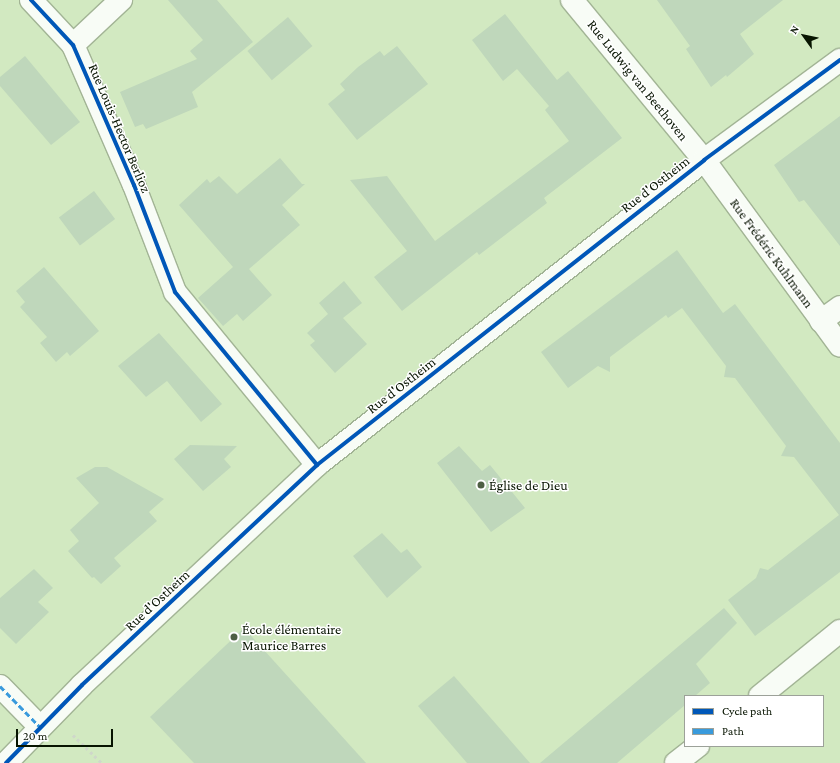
<!DOCTYPE html>
<html>
<head>
<meta charset="utf-8">
<style>
  body { margin:0 }
  #map { position:relative; width:840px; height:763px; overflow:hidden; background:#d2e9c1; font-family:"Crimson Pro",serif }
  div>[style] { position:absolute }
  .building>* { inset:0; background:#bfd7bb; transform-origin:0 0 }
  .path>* { height:2.5px; margin-top:-1.25px; transform-origin:0; background:repeating-linear-gradient(90deg,#cfd7ca 0 3px,transparent 0 6px) }
  .roads { filter:drop-shadow(1px 0 #a2b495) drop-shadow(-1px 0 #a2b495) drop-shadow(0 1px #a2b495) drop-shadow(0 -1px #a2b495) }
  .minor>* { height:22px; margin:-11px; padding:0 11px; transform-origin:11px; border-radius:11px; background:#f8fcf6 }
  .quiet>* { height:3px; margin-top:-1.5px; transform-origin:0; background:repeating-linear-gradient(90deg,#399adc 0 6px,transparent 0 9px) }
  .cycleway>* { height:4px; margin:-2px; padding:0 2px; transform-origin:2px; border-radius:2px; background:#0057b8 }
  .dots>* { width:11px; height:11px; translate:-50% -50%; box-sizing:border-box; border:2px solid #fff; border-radius:50% }
  span { translate:-50% -50%; white-space:nowrap; text-align:center; line-height:1.15; -webkit-text-stroke:3px #fff; paint-order:stroke }
  .street-label { font-size:14px; color:#071400 }
  .poi-label { font-size:14px; color:#071400 }
  .left { translate:0 -50%; text-align:left }
  .legend { position:absolute; left:684px; top:695px; width:140px; height:52px; box-sizing:border-box; background:#fff; border:1px solid #9ca199; margin:0; padding:5px 7px; list-style:none; font-size:12px; color:#071400 }
  .legend li { display:flex; align-items:center; gap:8px; height:20px }
  .legend b { width:20px; border:1px solid #9ca199 }
  .north { position:absolute; left:784px; top:16px; width:40px; height:40px; -webkit-text-stroke:3px #fff; paint-order:stroke; rotate:303deg; font-size:11px; font-weight:700; line-height:16px; text-align:center; color:#071400 }
  .north::after { content:''; display:block; margin:auto; width:14px; height:18px; background:#071400; clip-path:polygon(50% 0,100% 100%,50% 72%,0 100%) }
  .scale { position:absolute; left:16px; top:729px; width:97px; height:18px; box-sizing:border-box; border:2px solid #071400; border-top:0; padding-left:5px; font-size:12px; line-height:14px; white-space:nowrap; color:#071400; -webkit-text-stroke:3px #fff; paint-order:stroke }
</style>
</head>
<body>
<div id="map">
  <div class="building">
    <i style="clip-path:polygon(168px 0,217px 0,253px 42px,192px 92px,198px 107px,146px 129px,143px 124px,135px 127px,120px 92px,197px 59px,190px 51px,203px 40px)"></i>
    <i style="clip-path:polygon(657px 0,783px 0,740px 34px,754px 54px,727px 77px,726px 75px,711px 87px,686px 49px,690px 46px)"></i>
    <i style="clip-path:polygon(505px 14px,557px 80px,568px 71px,622px 138px,544px 198px,547px 203px,479px 255px,477px 252px,402px 311px,374px 277px,407px 251px,350px 180px,387px 176px,435px 241px,569px 141px,545px 110px,549px 106px,517px 69px,503px 81px,472px 40px)"></i>
    <i style="left:288px;top:17px;width:38px;height:53px;rotate:50deg"></i>
    <i style="clip-path:polygon(397px 46px,428px 84px,357px 140px,328px 104px,345px 90px,340px 84px,358px 67px,380px 51px,384px 56px)"></i>
    <i style="clip-path:polygon(25px 56px,80px 122px,51px 145px,0 86px,0 77px)"></i>
    <i style="clip-path:polygon(840px 116px,840px 246px,804px 200px,799px 202px,774px 165px)"></i>
    <i style="clip-path:polygon(280px 158px,302px 184px,305px 184px,282px 205px,300px 225px,249px 269px,272px 295px,243px 321px,237px 314px,223px 326px,198px 298px,233px 267px,179px 205px,207px 179px,210px 183px,219px 176px,237px 194px)"></i>
    <i style="left:94px;top:191px;width:35px;height:44px;rotate:53deg"></i>
    <i style="clip-path:polygon(677px 250px,723px 313px,735px 304px,840px 443px,840px 572px,755px 636px,728px 600px,756px 578px,760px 568px,768px 570px,839px 515px,794px 457px,781px 456px,786px 446px,735px 378px,724px 377px,726px 366px,682px 308px,668px 318px,666px 315px,610px 357px,610px 372px,598px 366px,568px 388px,541px 352px)"></i>
    <i style="clip-path:polygon(44px 267px,99px 331px,70px 356px,67px 352px,56px 362px,40px 343px,47px 337px,20px 307px,25px 302px,16px 291px)"></i>
    <i style="clip-path:polygon(344px 281px,362px 303px,343px 318px,367px 344px,335px 373px,310px 345px,315px 341px,307px 333px,328px 314px,319px 303px)"></i>
    <i style="clip-path:polygon(159px 333px,222px 404px,201px 422px,167px 381px,146px 397px,118px 366px)"></i>
    <i style="clip-path:polygon(190px 445px,237px 446px,224px 459px,231px 467px,203px 491px,174px 459px)"></i>
    <i style="clip-path:polygon(459px 446px,482px 471px,490px 465px,525px 508px,491px 532px,437px 463px)"></i>
    <i style="clip-path:polygon(95px 467px,107px 467px,164px 499px,149px 512px,157px 521px,114px 558px,121px 566px,101px 584px,94px 577px,92px 578px,68px 551px,79px 541px,70px 530px,99px 503px,76px 478px)"></i>
    <i style="clip-path:polygon(382px 533px,401px 553px,407px 549px,422px 567px,387px 598px,353px 556px)"></i>
    <i style="clip-path:polygon(34px 569px,53px 588px,38px 602px,49px 612px,16px 644px,0 628px,0 598px)"></i>
    <i style="clip-path:polygon(724px 608px,737px 623px,696px 664px,710px 683px,695px 696px,685px 696px,685px 705px,617px 763px,540px 763px)"></i>
    <i style="clip-path:polygon(244px 628px,366px 763px,194px 763px,150px 717px)"></i>
    <i style="clip-path:polygon(454px 676px,530px 763px,467px 763px,418px 706px)"></i>
  </div>
  <div class="path">
    <i style="left:73px;top:735px;width:40px;rotate:44deg"></i>
  </div>
  <div class="roads">
    <div class="minor">
      <i style="left:31px;top:0;width:62px;rotate:47deg"></i>
      <i style="left:73px;top:45px;width:153px;rotate:66.5deg"></i>
      <i style="left:134px;top:185px;width:115px;rotate:69deg"></i>
      <i style="left:175px;top:292px;width:224px;rotate:50.6deg"></i>
      <i style="left:572px;top:0;width:207px;rotate:50.5deg"></i>
      <i style="left:704px;top:160px;width:230px;rotate:53.8deg"></i>
      <i style="left:73px;top:45px;width:66px;rotate:-43.2deg"></i>
      <i style="left:821px;top:321px;width:24px;rotate:-36deg"></i>
      <i style="left:0;top:686px;width:57px;rotate:45.7deg"></i>
      <i style="left:760px;top:696px;width:103px;rotate:-39.1deg"></i>
      <i style="left:6px;top:763px;width:109px;rotate:-45.7deg"></i>
      <i style="left:82px;top:685px;width:322px;rotate:-43.1deg"></i>
      <i style="left:317px;top:465px;width:493px;rotate:-38.2deg"></i>
      <i style="left:704px;top:160px;width:169px;rotate:-36.3deg"></i>
      <i style="left:676px;top:763px;width:28px;rotate:-38deg"></i>
    </div>
  </div>
  <div class="quiet">
    <i style="left:0;top:686px;width:57px;rotate:45.7deg"></i>
  </div>
  <div class="cycleway">
    <i style="left:31px;top:0;width:62px;rotate:47deg"></i>
    <i style="left:73px;top:45px;width:153px;rotate:66.5deg"></i>
    <i style="left:134px;top:185px;width:115px;rotate:69deg"></i>
    <i style="left:175px;top:292px;width:224px;rotate:50.6deg"></i>
    <i style="left:6px;top:763px;width:109px;rotate:-45.7deg"></i>
    <i style="left:82px;top:685px;width:322px;rotate:-43.1deg"></i>
    <i style="left:317px;top:465px;width:493px;rotate:-38.2deg"></i>
    <i style="left:704px;top:160px;width:169px;rotate:-36.3deg"></i>
  </div>
  <div class="dots">
    <i style="left:481px;top:485px;background:#4e5f44"></i>
    <i style="left:234px;top:637px;background:#4e5f44"></i>
  </div>
  <div class="street-label">
    <span style="left:638px;top:80px;rotate:51deg">Rue Ludwig van Beethoven</span>
    <span style="left:120px;top:128px;rotate:67deg">Rue Louis-Hector Berlioz</span>
    <span style="left:655px;top:184px;rotate:-38deg">Rue d'Ostheim</span>
    <span style="left:772px;top:253px;rotate:54deg">Rue Frédéric Kuhlmann</span>
    <span style="left:401px;top:385px;rotate:-38deg">Rue d'Ostheim</span>
    <span style="left:157px;top:600px;rotate:-43deg">Rue d'Ostheim</span>
  </div>
  <div class="poi-label">
    <span class="left" style="left:489px;top:485px">Église de Dieu</span>
    <span class="left" style="left:242px;top:637px">École élémentaire<br>Maurice Barres</span>
  </div>
  <ul class="legend">
  <li><b style="height:5px;background:#0057b8"></b>Cycle path</li>
  <li><b style="height:5px;background:#399adc"></b>Path</li>
  </ul>
  <div class="north">N</div>
  <div class="scale">20 m</div>
</div>
</body>
</html>
